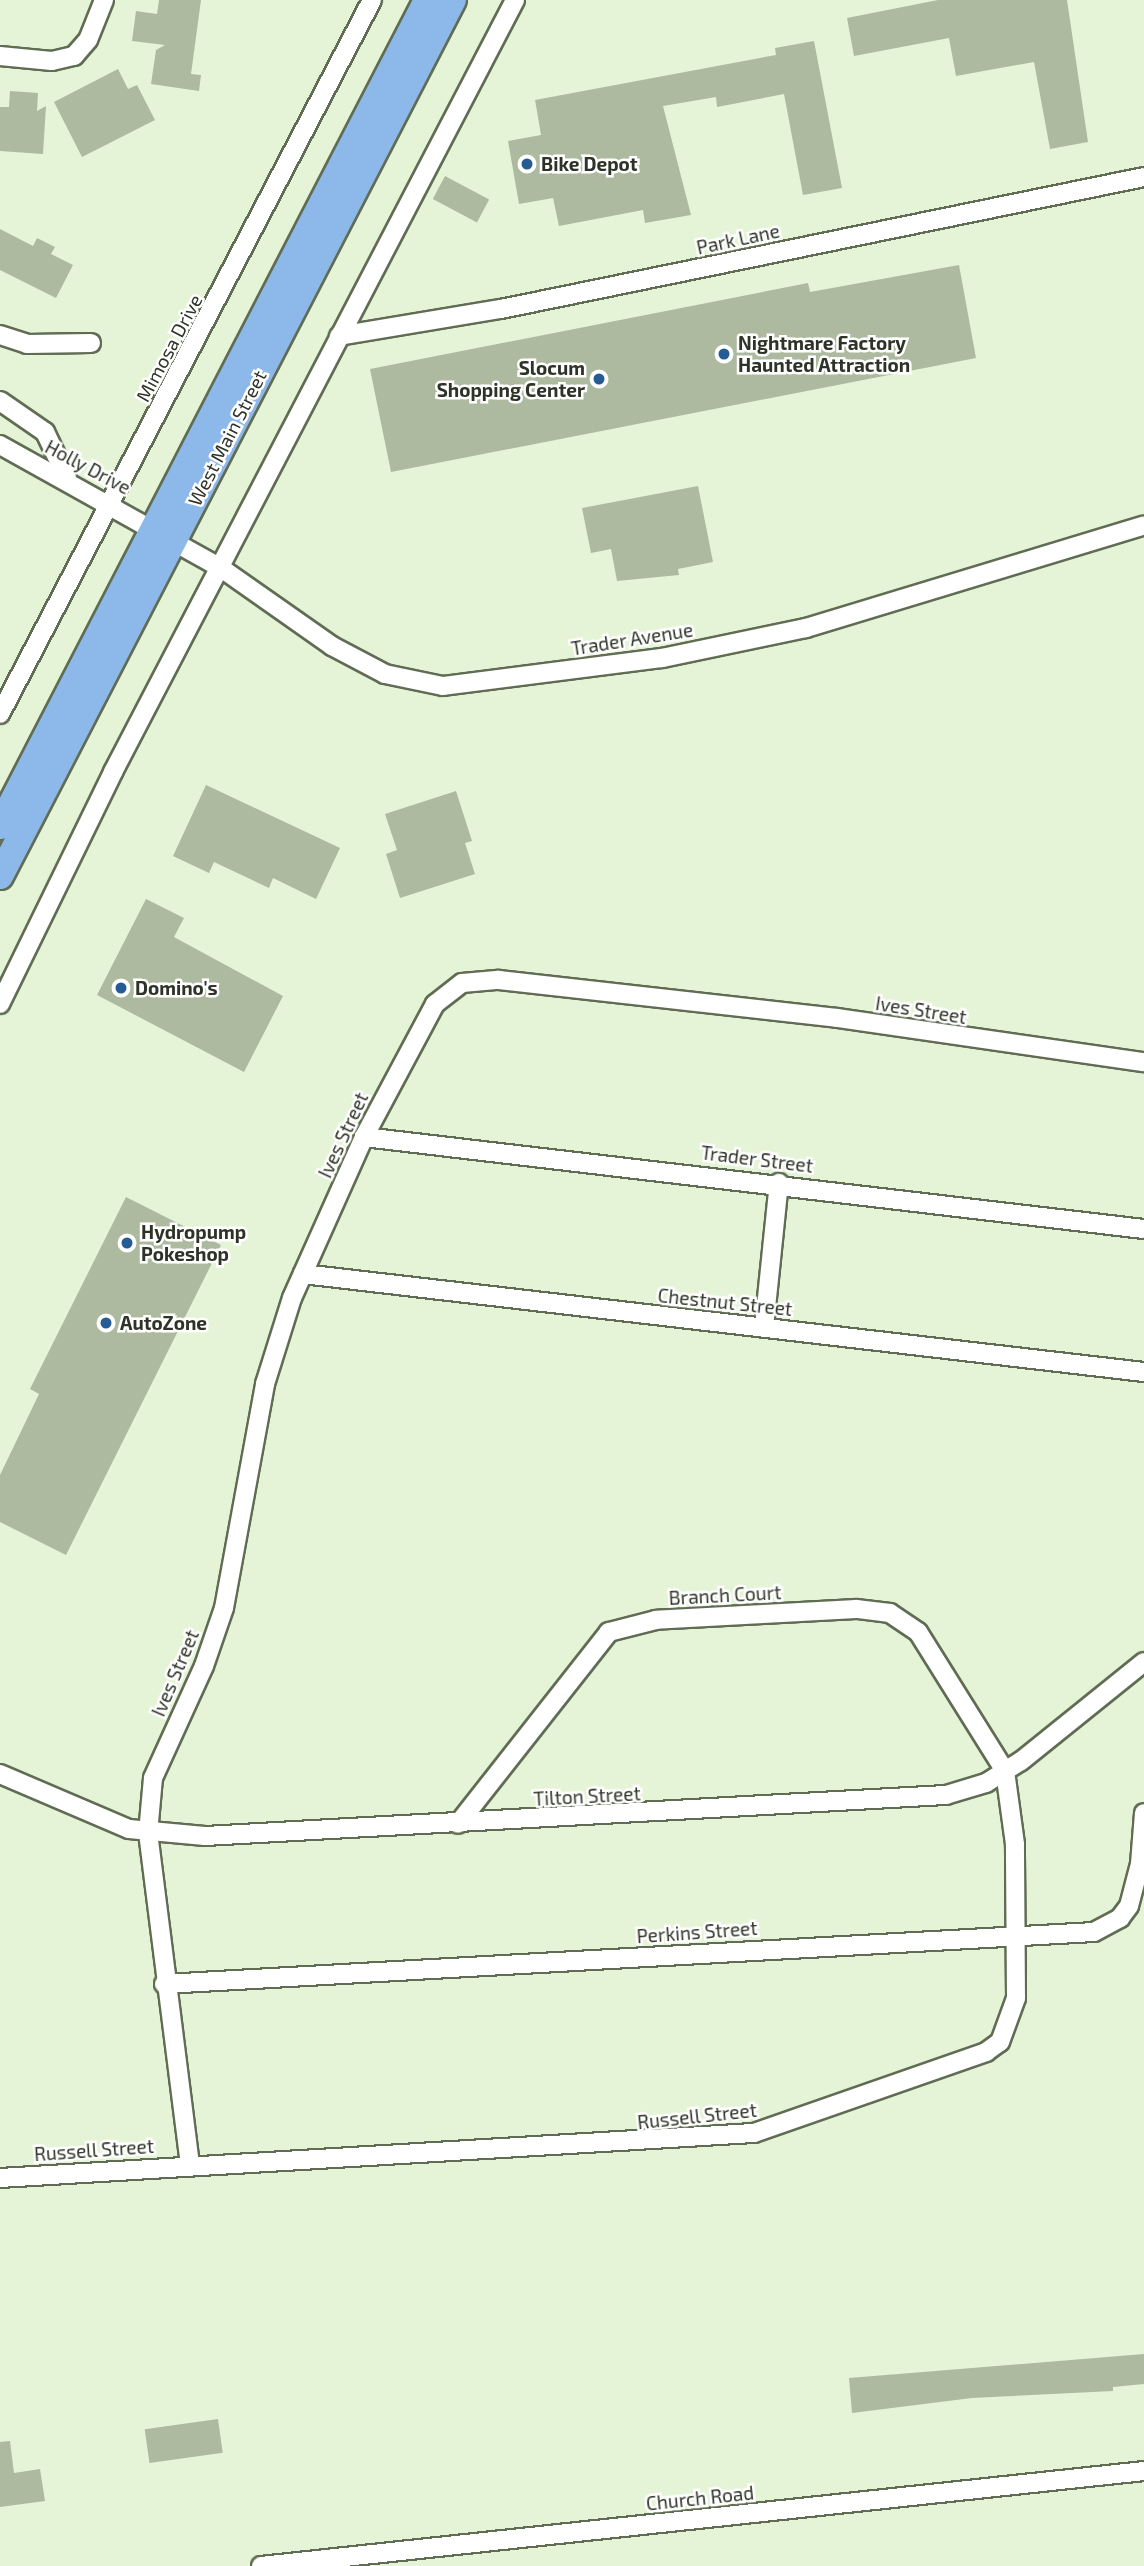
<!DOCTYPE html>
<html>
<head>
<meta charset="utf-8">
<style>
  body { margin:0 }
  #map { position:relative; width:1144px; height:2566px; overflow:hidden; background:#e5f3d7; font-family:"Exo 2",sans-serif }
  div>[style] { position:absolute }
  .building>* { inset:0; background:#adbaa0; transform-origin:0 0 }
  .roads { filter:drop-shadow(2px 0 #606c53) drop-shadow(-2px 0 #606c53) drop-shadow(0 2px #606c53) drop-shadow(0 -2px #606c53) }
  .minor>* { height:18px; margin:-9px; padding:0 9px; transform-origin:9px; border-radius:9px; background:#fff }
  .primary>* { height:26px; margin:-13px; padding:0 13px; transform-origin:13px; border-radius:13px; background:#8cb9e9 }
  .dots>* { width:19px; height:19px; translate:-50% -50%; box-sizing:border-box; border:4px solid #fff; border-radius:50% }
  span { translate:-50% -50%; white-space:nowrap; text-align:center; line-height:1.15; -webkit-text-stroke:5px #fff; paint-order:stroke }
  .poi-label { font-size:19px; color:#2e3328; font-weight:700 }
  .left { translate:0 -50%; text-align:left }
  .right { translate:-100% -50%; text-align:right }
  .street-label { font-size:19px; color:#2e3328 }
</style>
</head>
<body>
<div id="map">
  <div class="building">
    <i style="clip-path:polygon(159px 0,201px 0,191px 74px,201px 75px,199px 91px,151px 84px,156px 50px,165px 45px,132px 41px,136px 11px,157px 14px)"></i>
    <i style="clip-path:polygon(938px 0,1067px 0,1088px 142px,1050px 149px,1034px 62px,956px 76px,949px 38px,854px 56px,847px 18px)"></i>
    <i style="clip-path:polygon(814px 41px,842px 188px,803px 195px,784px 94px,717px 107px,716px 97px,663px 106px,691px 215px,645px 223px,643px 210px,559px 226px,553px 198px,519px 204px,508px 141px,541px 135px,535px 100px,776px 55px,775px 48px)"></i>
    <i style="clip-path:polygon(118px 69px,128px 89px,137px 85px,155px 120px,82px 157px,54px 102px)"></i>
    <i style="clip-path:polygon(10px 91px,38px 93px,37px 111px,46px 106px,43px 154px,0 151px,0 107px,9px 107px)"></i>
    <i style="left:445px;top:176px;width:50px;height:26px;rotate:28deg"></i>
    <i style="clip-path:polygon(0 229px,33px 246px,37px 238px,55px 247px,51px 254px,73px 265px,56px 298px,0 270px)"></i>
    <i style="clip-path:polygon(959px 265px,976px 358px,391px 472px,370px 369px,808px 283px,810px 292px)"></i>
    <i style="clip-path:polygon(698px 486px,713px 562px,678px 569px,679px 575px,617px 581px,611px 549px,591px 553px,582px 508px)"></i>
    <i style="clip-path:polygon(206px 785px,340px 848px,316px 899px,273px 878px,269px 888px,214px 862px,209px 873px,173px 856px)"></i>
    <i style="clip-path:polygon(456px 791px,472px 841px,465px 843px,475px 874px,400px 898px,386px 854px,397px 850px,385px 814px)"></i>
    <i style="clip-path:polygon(146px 899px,184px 918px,174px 937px,283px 996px,244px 1072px,97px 995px)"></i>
    <i style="clip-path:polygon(126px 1197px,221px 1245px,66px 1555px,0 1522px,0 1475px,39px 1394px,30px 1389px)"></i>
    <i style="clip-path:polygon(1144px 2354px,1144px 2384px,1113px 2387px,1113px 2391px,972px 2398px,852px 2413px,849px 2378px)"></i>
    <i style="left:218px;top:2419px;width:34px;height:74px;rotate:82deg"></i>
    <i style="clip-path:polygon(10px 2441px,14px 2473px,40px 2469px,45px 2501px,0 2507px,0 2442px)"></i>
  </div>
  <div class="roads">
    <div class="minor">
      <i style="left:0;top:56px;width:52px;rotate:5.5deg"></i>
      <i style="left:52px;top:61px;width:23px;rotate:-13deg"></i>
      <i style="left:74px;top:56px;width:21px;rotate:-49deg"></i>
      <i style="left:88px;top:40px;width:43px;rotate:-68.2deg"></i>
      <i style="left:0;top:335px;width:28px;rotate:18deg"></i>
      <i style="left:27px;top:344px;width:64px;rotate:-0.9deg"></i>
      <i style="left:339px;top:336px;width:164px;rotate:-9.5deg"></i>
      <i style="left:501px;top:309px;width:656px;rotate:-11.6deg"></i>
      <i style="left:0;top:401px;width:55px;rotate:34.6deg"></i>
      <i style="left:45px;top:432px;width:51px;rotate:64.4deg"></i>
      <i style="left:0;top:445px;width:253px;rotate:29.1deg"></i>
      <i style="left:221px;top:568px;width:136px;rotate:35.1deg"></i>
      <i style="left:332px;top:646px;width:60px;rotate:27.8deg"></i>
      <i style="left:385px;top:674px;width:59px;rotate:11.7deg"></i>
      <i style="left:443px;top:686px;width:221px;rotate:-7.3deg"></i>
      <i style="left:662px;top:658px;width:147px;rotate:-11.8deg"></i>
      <i style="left:806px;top:628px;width:353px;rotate:-16.9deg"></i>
      <i style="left:0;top:714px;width:805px;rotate:-62.48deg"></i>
      <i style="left:0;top:1004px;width:258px;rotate:-64deg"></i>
      <i style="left:113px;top:772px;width:870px;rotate:-62.49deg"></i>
      <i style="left:364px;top:1137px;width:785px;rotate:6.73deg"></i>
      <i style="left:303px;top:1274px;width:847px;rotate:6.65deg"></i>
      <i style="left:764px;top:1327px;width:145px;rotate:-84.1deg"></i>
      <i style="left:0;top:1774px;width:140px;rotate:23.1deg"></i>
      <i style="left:129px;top:1829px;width:76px;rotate:5.3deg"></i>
      <i style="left:205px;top:1836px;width:742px;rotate:-3.17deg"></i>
      <i style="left:946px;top:1795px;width:42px;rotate:-16.7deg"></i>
      <i style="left:986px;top:1783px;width:41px;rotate:-32.2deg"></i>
      <i style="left:1021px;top:1761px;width:158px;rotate:-38.8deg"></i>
      <i style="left:164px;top:1984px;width:931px;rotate:-3.2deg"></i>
      <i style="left:1094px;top:1932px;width:30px;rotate:-28deg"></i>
      <i style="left:1120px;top:1918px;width:15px;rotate:-53deg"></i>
      <i style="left:1129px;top:1906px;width:43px;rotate:-75.3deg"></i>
      <i style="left:1140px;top:1864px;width:51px;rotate:-85.5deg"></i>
      <i style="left:190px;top:2165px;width:335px;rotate:-97.2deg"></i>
      <i style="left:148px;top:1833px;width:55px;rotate:-84.8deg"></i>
      <i style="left:153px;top:1778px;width:123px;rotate:-65.5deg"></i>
      <i style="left:204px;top:1666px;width:61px;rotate:-71deg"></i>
      <i style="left:224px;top:1608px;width:228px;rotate:-79.6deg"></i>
      <i style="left:265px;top:1384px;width:90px;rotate:-72.6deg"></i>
      <i style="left:292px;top:1298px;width:176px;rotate:-65.9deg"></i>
      <i style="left:364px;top:1137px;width:151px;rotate:-61.9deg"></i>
      <i style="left:435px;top:1004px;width:34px;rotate:-38deg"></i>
      <i style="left:462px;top:983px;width:37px;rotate:-5deg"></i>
      <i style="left:499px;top:980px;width:340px;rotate:6.4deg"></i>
      <i style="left:837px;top:1018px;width:310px;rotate:8.2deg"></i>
      <i style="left:0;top:2178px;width:755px;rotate:-3.42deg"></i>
      <i style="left:754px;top:2133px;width:246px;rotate:-19.2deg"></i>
      <i style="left:986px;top:2052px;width:17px;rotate:-36deg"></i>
      <i style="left:1000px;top:2042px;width:47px;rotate:-70deg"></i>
      <i style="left:1016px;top:1998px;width:154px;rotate:-90.4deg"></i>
      <i style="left:1015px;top:1844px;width:74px;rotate:-97.8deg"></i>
      <i style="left:1005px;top:1771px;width:164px;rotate:-122deg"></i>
      <i style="left:918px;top:1632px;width:34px;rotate:-146deg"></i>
      <i style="left:890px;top:1613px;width:34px;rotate:-173deg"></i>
      <i style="left:856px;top:1609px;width:200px;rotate:176.9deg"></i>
      <i style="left:656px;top:1620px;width:49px;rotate:165.7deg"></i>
      <i style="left:609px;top:1632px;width:244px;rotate:128.2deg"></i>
      <i style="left:261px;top:2566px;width:888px;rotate:-6.14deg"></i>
    </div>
    <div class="primary">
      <i style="left:0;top:826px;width:930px;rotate:-62.66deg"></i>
      <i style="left:0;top:876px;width:986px;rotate:-62.66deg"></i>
    </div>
  </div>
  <div class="dots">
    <i style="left:527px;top:164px;background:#255c94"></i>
    <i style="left:724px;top:354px;background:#255c94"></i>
    <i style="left:599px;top:379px;background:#255c94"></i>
    <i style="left:121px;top:988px;background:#255c94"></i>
    <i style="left:127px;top:1243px;background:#255c94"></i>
    <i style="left:106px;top:1323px;background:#255c94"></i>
  </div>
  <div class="poi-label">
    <span class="left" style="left:541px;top:164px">Bike Depot</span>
    <span class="left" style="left:738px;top:354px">Nightmare Factory<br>Haunted Attraction</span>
    <span class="right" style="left:585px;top:379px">Slocum<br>Shopping Center</span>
    <span class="left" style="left:135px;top:988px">Domino's</span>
    <span class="left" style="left:141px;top:1243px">Hydropump<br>Pokeshop</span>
    <span class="left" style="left:120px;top:1323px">AutoZone</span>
  </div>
  <div class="street-label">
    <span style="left:738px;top:239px;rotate:-12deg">Park Lane</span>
    <span style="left:169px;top:348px;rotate:-62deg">Mimosa Drive</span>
    <span style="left:227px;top:438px;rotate:-63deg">West Main Street</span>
    <span style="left:88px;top:467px;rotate:28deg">Holly Drive</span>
    <span style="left:632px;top:639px;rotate:-9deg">Trader Avenue</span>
    <span style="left:921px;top:1010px;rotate:9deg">Ives Street</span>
    <span style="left:343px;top:1135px;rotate:-65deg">Ives Street</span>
    <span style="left:757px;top:1159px;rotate:7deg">Trader Street</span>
    <span style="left:725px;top:1302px;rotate:6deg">Chestnut Street</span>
    <span style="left:725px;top:1595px;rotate:-3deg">Branch Court</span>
    <span style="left:175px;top:1673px;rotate:-67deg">Ives Street</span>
    <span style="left:587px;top:1796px;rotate:-3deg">Tilton Street</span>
    <span style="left:697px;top:1932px;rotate:-4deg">Perkins Street</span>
    <span style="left:697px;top:2116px;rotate:-6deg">Russell Street</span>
    <span style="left:94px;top:2150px;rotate:-4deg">Russell Street</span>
    <span style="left:700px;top:2498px;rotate:-6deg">Church Road</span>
  </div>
</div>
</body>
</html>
